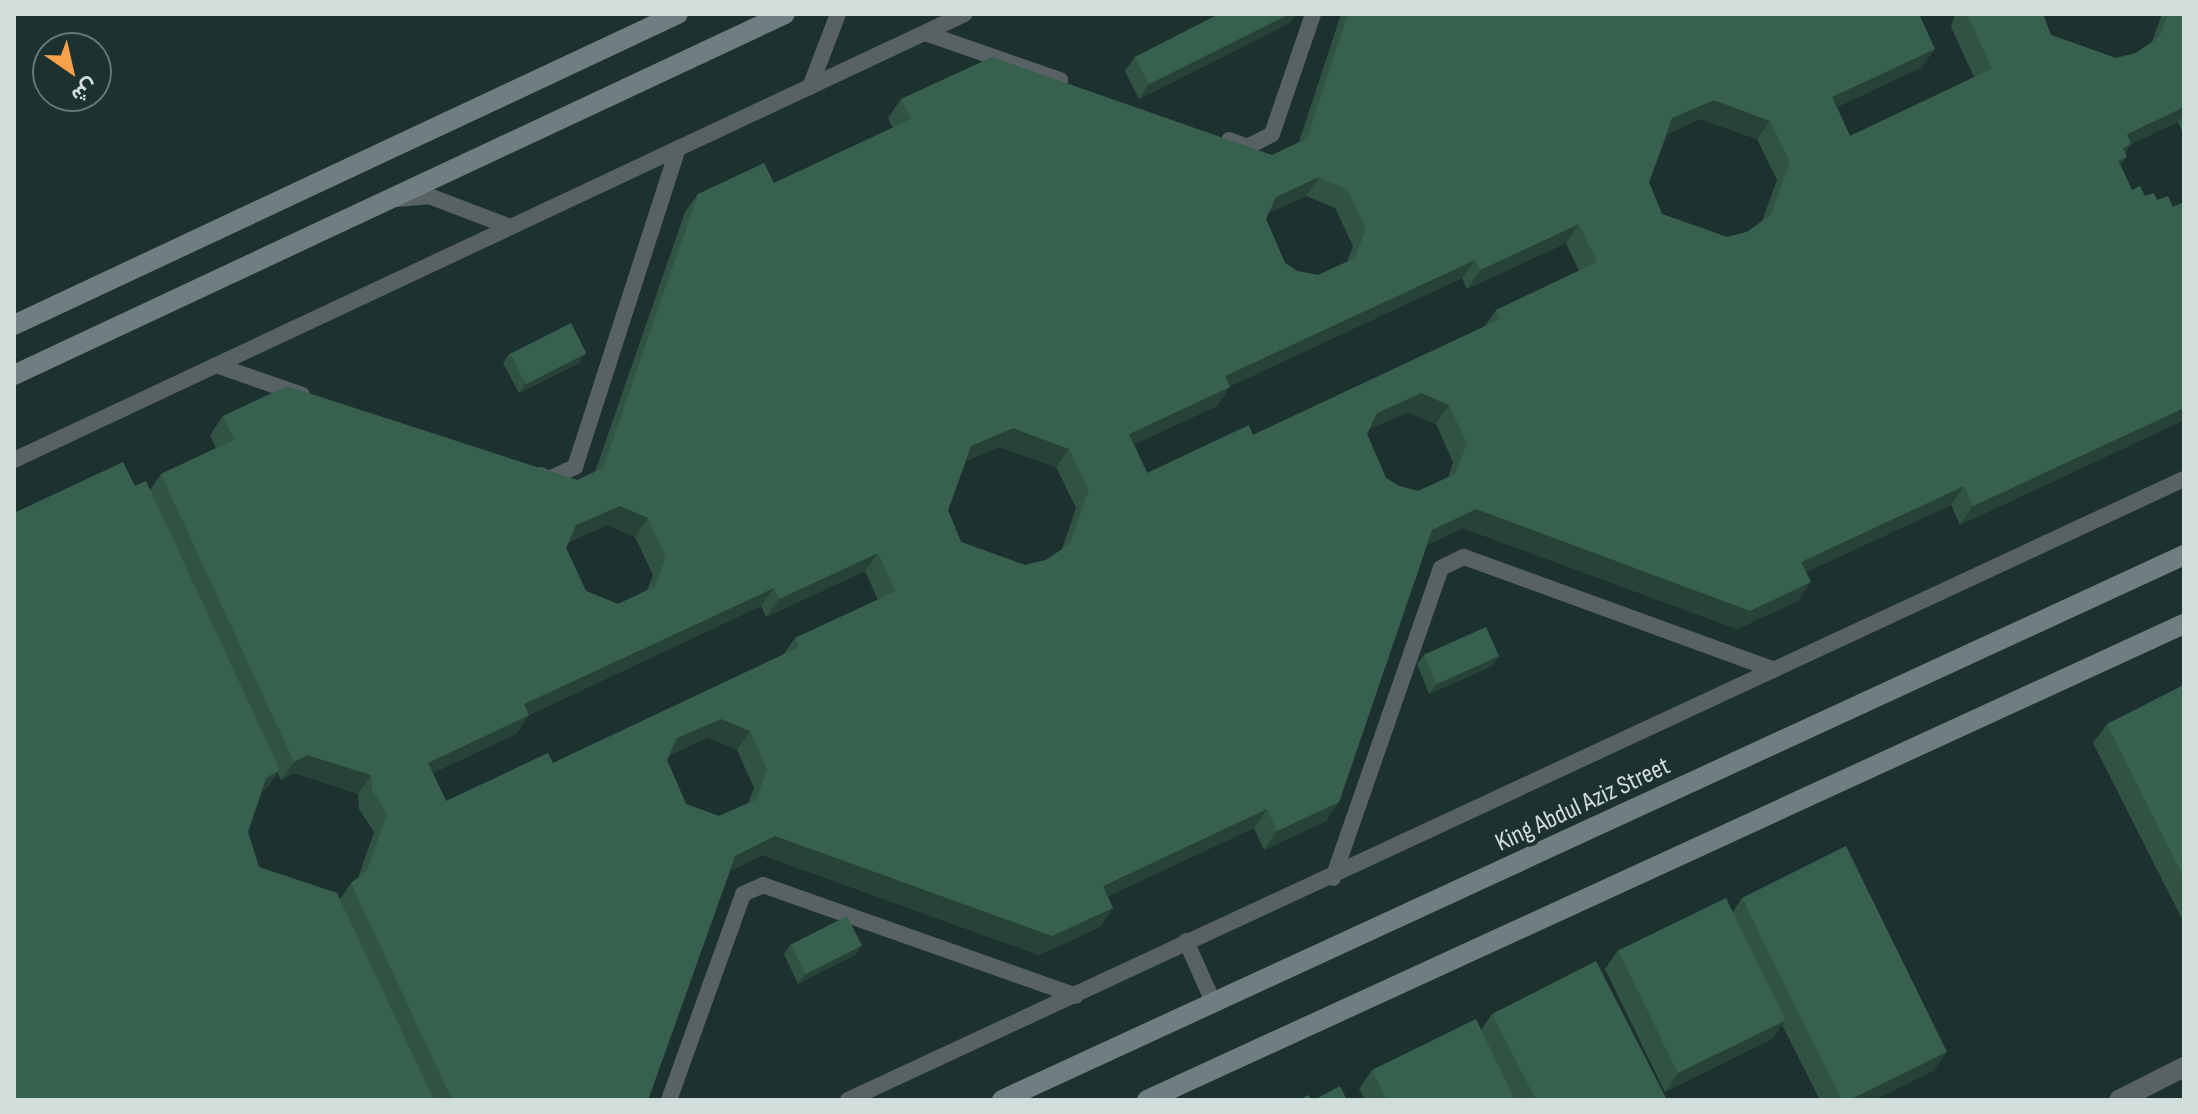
<!DOCTYPE html>
<html>
<head>
<meta charset="utf-8">
<style>
  body { margin:0 }
  #map { position:relative; width:2198px; height:1114px; overflow:hidden; background:#1d312f; font-family:"Sofia Sans Condensed",Vazirmatn,sans-serif }
  div>[style] { position:absolute }
  .lane>* { height:16px; margin:-8px; padding:0 8px; transform-origin:8px; border-radius:8px; background:#586163 }
  .street>* { height:20px; margin:-10px; padding:0 10px; transform-origin:10px; border-radius:10px; background:#586163 }
  .secondary>* { height:20px; margin:-10px; padding:0 10px; transform-origin:10px; border-radius:10px; background:#707e81 }
  .wall>* { inset:0; background:#305343 }
  .shaded-wall>* { inset:0; background:#274337 }
  .building>* { inset:0; background:#38604e; transform-origin:0 0 }
  span { translate:-50% -50%; white-space:nowrap; text-align:center; line-height:1.15; -webkit-text-stroke:8px #1d312f; paint-order:stroke }
  .street-label { font-size:26px; color:#d2dedc }
  .frame { position:absolute; inset:0; border:16px solid #d2dedc; pointer-events:none }
  .north { position:absolute; left:32px; top:32px; width:80px; height:80px; box-sizing:border-box; background:#1d312f; border:2px solid #657674; border-radius:50%; rotate:146deg; font-size:22px; font-weight:700; line-height:32px; text-align:center; color:#d2dedc }
  .north::after { content:''; display:block; margin:auto; width:28px; height:36px; background:#f8a14b; clip-path:polygon(50% 0,100% 100%,50% 72%,0 100%) }
</style>
</head>
<body>
<div id="map">
  <div class="lane">
    <i style="left:925px;top:33px;width:143px;rotate:19.2deg"></i>
    <i style="left:810px;top:87px;width:78px;rotate:-69deg"></i>
    <i style="left:1229px;top:140px;width:19px;rotate:21deg"></i>
    <i style="left:1247px;top:147px;width:28px;rotate:-27deg"></i>
    <i style="left:1272px;top:134px;width:127px;rotate:-71.1deg"></i>
    <i style="left:397px;top:199px;width:32px;rotate:-5deg"></i>
    <i style="left:429px;top:196px;width:87px;rotate:20.9deg"></i>
    <i style="left:216px;top:365px;width:91px;rotate:19.2deg"></i>
    <i style="left:14px;top:460px;width:1050px;rotate:-25.13deg"></i>
    <i style="left:540px;top:475px;width:10px;rotate:24deg"></i>
    <i style="left:549px;top:479px;width:29px;rotate:-25deg"></i>
    <i style="left:575px;top:467px;width:335px;rotate:-72.1deg"></i>
    <i style="left:1333px;top:878px;width:328px;rotate:-70.8deg"></i>
    <i style="left:1441px;top:568px;width:25px;rotate:-26deg"></i>
    <i style="left:1464px;top:557px;width:330px;rotate:20deg"></i>
    <i style="left:1186px;top:941px;width:69px;rotate:66deg"></i>
    <i style="left:669px;top:1100px;width:219px;rotate:-70.2deg"></i>
    <i style="left:743px;top:894px;width:22px;rotate:-24deg"></i>
    <i style="left:763px;top:885px;width:332px;rotate:19.5deg"></i>
    <i style="left:848px;top:1100px;width:1473px;rotate:-24.93deg"></i>
  </div>
  <div class="street">
    <i style="left:2119px;top:1100px;width:73px;rotate:-26.9deg"></i>
  </div>
  <div class="secondary">
    <i style="left:14px;top:325px;width:733px;rotate:-25.1deg"></i>
    <i style="left:14px;top:375px;width:851px;rotate:-25.09deg"></i>
    <i style="left:1002px;top:1100px;width:1302px;rotate:-24.75deg"></i>
    <i style="left:1147px;top:1100px;width:1141px;rotate:-24.66deg"></i>
  </div>
  <div class="wall">
    <i style="clip-path:polygon(1219px 14px,1296px 14px,1291px 22px,1139px 99px,1125px 71px,1135px 57px)"></i>
    <i style="clip-path:polygon(evenodd,1341px 14px,1919px 14px,1922px 67px,1837px 107px,1850px 136px,1974px 77px,1951px 27px,1955px 14px,2043px 14px,2051px 35px,2116px 58px,2136px 53px,2152px 42px,2162px 14px,2184px 14px,2184px 136px,2178px 122px,2131px 144px,2125px 153px,2121px 166px,2132px 190px,2173px 207px,2184px 202px,2184px 420px,1960px 525px,1951px 505px,1806px 572px,1798px 601px,1737px 629px,1463px 528px,1427px 545px,1339px 802px,1326px 821px,1264px 850px,1254px 828px,1107px 896px,1113px 908px,1100px 927px,1039px 955px,762px 855px,730px 871px,648px 1100px,14px 1100px,135px 486px,150px 490px,161px 474px,216px 448px,210px 435px,223px 416px,577px 480px,595px 472px,685px 212px,698px 194px,774px 183px,893px 128px,888px 118px,901px 99px,1272px 155px,1299px 142px,1341px 14px,1700px 119px,1757px 139px,1777px 180px,1762px 221px,1747px 232px,1727px 237px,1662px 214px,1649px 182px,1667px 134px,1700px 119px,1341px 14px,1306px 196px,1335px 208px,1353px 246px,1347px 262px,1318px 275px,1297px 271px,1285px 263px,1266px 219px,1268px 213px,1306px 196px,1341px 14px,1566px 243px,1579px 271px,1496px 310px,1484px 327px,1253px 435px,1147px 473px,1134px 444px,1217px 406px,1230px 386px,1462px 278px,1467px 289px,1566px 243px,1341px 14px,1408px 412px,1436px 424px,1453px 462px,1448px 478px,1418px 491px,1399px 486px,1386px 478px,1367px 434px,1369px 429px,1408px 412px,1341px 14px,999px 447px,1056px 467px,1076px 508px,1062px 549px,1046px 560px,1025px 565px,961px 542px,948px 510px,966px 461px,999px 447px,1341px 14px,607px 525px,635px 537px,653px 575px,647px 590px,618px 604px,586px 591px,566px 548px,569px 542px,607px 525px,1341px 14px,865px 571px,878px 600px,795px 638px,783px 655px,553px 763px,446px 801px,433px 773px,516px 734px,529px 715px,761px 606px,766px 617px,865px 571px,1341px 14px,708px 737px,737px 750px,754px 788px,748px 803px,719px 816px,686px 804px,667px 760px,670px 755px,708px 737px,1341px 14px,277px 773px,281px 780px,294px 773px,358px 794px,359px 809px,374px 832px,358px 878px,351px 883px,340px 899px,259px 867px,248px 832px,262px 791px,267px 788px,277px 773px)"></i>
    <i style="clip-path:polygon(510px 353px,579px 363px,519px 393px,503px 363px)"></i>
    <i style="clip-path:polygon(1424px 655px,1499px 656px,1492px 666px,1429px 694px,1417px 664px)"></i>
    <i style="clip-path:polygon(2184px 685px,2184px 923px,2093px 743px,2107px 724px)"></i>
    <i style="clip-path:polygon(1742px 898px,1934px 1070px,1874px 1100px,1820px 1100px,1782px 1025px,1772px 1039px,1665px 1092px,1605px 969px,1618px 950px,1733px 912px)"></i>
    <i style="clip-path:polygon(791px 944px,862px 945px,855px 955px,798px 984px,784px 954px)"></i>
    <i style="clip-path:polygon(1492px 1014px,1667px 1100px,1365px 1100px,1359px 1089px,1372px 1070px,1481px 1030px)"></i>
  </div>
  <div class="shaded-wall">
    <i style="clip-path:polygon(1289px 14px,1296px 14px,1291px 22px,1139px 99px,1149px 84px)"></i>
    <i style="clip-path:polygon(1935px 49px,1922px 67px,1819px 115px,1832px 97px)"></i>
    <i style="clip-path:polygon(1714px 100px,1770px 121px,1757px 139px,1700px 119px,1659px 137px,1672px 118px)"></i>
    <i style="clip-path:polygon(2184px 107px,2184px 114px,2178px 122px,2131px 144px,2120px 161px,2127px 157px,2114px 176px,2127px 134px)"></i>
    <i style="clip-path:polygon(1319px 177px,1306px 196px,1263px 215px,1276px 197px)"></i>
    <i style="clip-path:polygon(1579px 224px,1566px 243px,1467px 289px,1480px 270px)"></i>
    <i style="clip-path:polygon(1475px 260px,1462px 278px,1212px 395px,1225px 376px)"></i>
    <i style="clip-path:polygon(586px 353px,579px 363px,519px 393px,526px 383px)"></i>
    <i style="clip-path:polygon(1230px 387px,1217px 406px,1116px 453px,1129px 434px)"></i>
    <i style="clip-path:polygon(1421px 393px,1449px 405px,1436px 424px,1408px 412px,1364px 431px,1377px 413px)"></i>
    <i style="clip-path:polygon(2184px 408px,2184px 420px,1960px 525px,1973px 506px)"></i>
    <i style="clip-path:polygon(1013px 428px,1069px 449px,1056px 467px,999px 447px,958px 464px,971px 446px)"></i>
    <i style="clip-path:polygon(1964px 486px,1951px 505px,1788px 580px,1801px 562px)"></i>
    <i style="clip-path:polygon(620px 506px,648px 518px,635px 537px,607px 525px,563px 544px,576px 525px)"></i>
    <i style="clip-path:polygon(1476px 509px,1811px 582px,1798px 601px,1737px 629px,1463px 528px,1419px 549px,1432px 530px)"></i>
    <i style="clip-path:polygon(878px 553px,865px 571px,766px 617px,779px 599px)"></i>
    <i style="clip-path:polygon(774px 588px,761px 606px,511px 723px,524px 704px)"></i>
    <i style="clip-path:polygon(1499px 656px,1492px 666px,1429px 694px,1436px 684px)"></i>
    <i style="clip-path:polygon(529px 715px,516px 734px,415px 781px,428px 763px)"></i>
    <i style="clip-path:polygon(721px 719px,750px 731px,737px 750px,708px 737px,664px 757px,677px 738px)"></i>
    <i style="clip-path:polygon(307px 755px,371px 775px,358px 794px,294px 773px,281px 780px,294px 762px)"></i>
    <i style="clip-path:polygon(280px 770px,267px 788px,253px 796px,266px 778px)"></i>
    <i style="clip-path:polygon(1339px 802px,1326px 821px,1264px 850px,1277px 831px)"></i>
    <i style="clip-path:polygon(1267px 809px,1254px 828px,1090px 905px,1103px 886px)"></i>
    <i style="clip-path:polygon(775px 836px,1113px 908px,1100px 927px,1039px 955px,762px 855px,722px 875px,735px 856px)"></i>
    <i style="clip-path:polygon(862px 945px,855px 955px,798px 984px,805px 974px)"></i>
    <i style="clip-path:polygon(1785px 1021px,1772px 1039px,1665px 1092px,1678px 1073px)"></i>
    <i style="clip-path:polygon(1947px 1052px,1934px 1070px,1874px 1100px,1849px 1100px)"></i>
  </div>
  <div class="building">
    <i style="clip-path:polygon(1219px 14px,1289px 14px,1149px 84px,1135px 57px)"></i>
    <i style="clip-path:polygon(evenodd,1348px 14px,1919px 14px,1935px 49px,1832px 97px,1850px 136px,1992px 69px,1967px 14px,2043px 14px,2051px 35px,2116px 58px,2136px 53px,2160px 36px,2168px 14px,2184px 14px,2184px 107px,2127px 134px,2131px 144px,2123px 148px,2127px 157px,2118px 161px,2132px 190px,2140px 186px,2145px 196px,2154px 193px,2157px 200px,2168px 196px,2173px 207px,2184px 202px,2184px 408px,1973px 506px,1964px 486px,1801px 562px,1811px 582px,1750px 611px,1476px 509px,1432px 530px,1339px 802px,1277px 831px,1267px 809px,1103px 886px,1113px 908px,1052px 936px,775px 836px,735px 856px,648px 1100px,452px 1100px,351px 883px,367px 871px,387px 813px,372px 790px,371px 775px,307px 755px,294px 762px,161px 474px,234px 440px,223px 416px,287px 386px,577px 480px,603px 468px,698px 194px,764px 163px,774px 183px,911px 119px,901px 99px,992px 57px,1272px 155px,1307px 139px,1348px 14px,1714px 100px,1770px 121px,1790px 162px,1771px 215px,1747px 232px,1727px 237px,1662px 214px,1649px 182px,1672px 118px,1714px 100px,1348px 14px,1319px 177px,1348px 190px,1366px 228px,1355px 258px,1318px 275px,1297px 271px,1285px 263px,1266px 219px,1276px 197px,1319px 177px,1348px 14px,1579px 224px,1597px 262px,1496px 310px,1500px 319px,1253px 435px,1249px 425px,1147px 473px,1129px 434px,1230px 387px,1225px 376px,1475px 260px,1480px 270px,1579px 224px,1348px 14px,1421px 393px,1449px 405px,1467px 444px,1455px 474px,1418px 491px,1399px 486px,1386px 478px,1367px 434px,1377px 413px,1421px 393px,1348px 14px,1013px 428px,1069px 449px,1089px 489px,1070px 544px,1046px 560px,1025px 565px,961px 542px,948px 510px,971px 446px,1013px 428px,1348px 14px,620px 506px,648px 518px,666px 557px,655px 587px,618px 604px,586px 591px,566px 548px,576px 525px,620px 506px,1348px 14px,878px 553px,896px 591px,795px 638px,799px 647px,553px 763px,548px 753px,446px 801px,428px 763px,529px 715px,524px 704px,774px 588px,779px 599px,878px 553px,1348px 14px,721px 719px,750px 731px,767px 769px,756px 800px,719px 816px,686px 804px,667px 760px,677px 738px,721px 719px)"></i>
    <i style="left:571px;top:323px;width:34px;height:68px;rotate:63deg"></i>
    <i style="clip-path:polygon(123px 462px,135px 486px,146px 481px,280px 770px,266px 778px,248px 832px,259px 867px,337px 893px,434px 1100px,14px 1100px,14px 513px)"></i>
    <i style="left:1486px;top:627px;width:32px;height:68px;rotate:66deg"></i>
    <i style="clip-path:polygon(2184px 685px,2184px 878px,2107px 724px)"></i>
    <i style="clip-path:polygon(1846px 846px,1947px 1052px,1849px 1100px,1842px 1100px,1742px 898px)"></i>
    <i style="left:1726px;top:898px;width:136px;height:120px;rotate:64deg"></i>
    <i style="left:847px;top:916px;width:33px;height:63px;rotate:63deg"></i>
    <i style="clip-path:polygon(1596px 961px,1667px 1100px,1536px 1100px,1492px 1014px)"></i>
    <i style="clip-path:polygon(1476px 1019px,1515px 1100px,1387px 1100px,1372px 1070px)"></i>
    <i style="clip-path:polygon(1340px 1086px,1347px 1100px,1314px 1100px)"></i>
    <i style="clip-path:polygon(1308px 1095px,1311px 1100px,1300px 1100px)"></i>
  </div>
  <div class="street-label">
    <span style="left:1583px;top:805px;rotate:-25deg">King Abdul Aziz Street</span>
  </div>
  <div class="frame"></div>
  <div class="north">ش</div>
</div>
</body>
</html>
